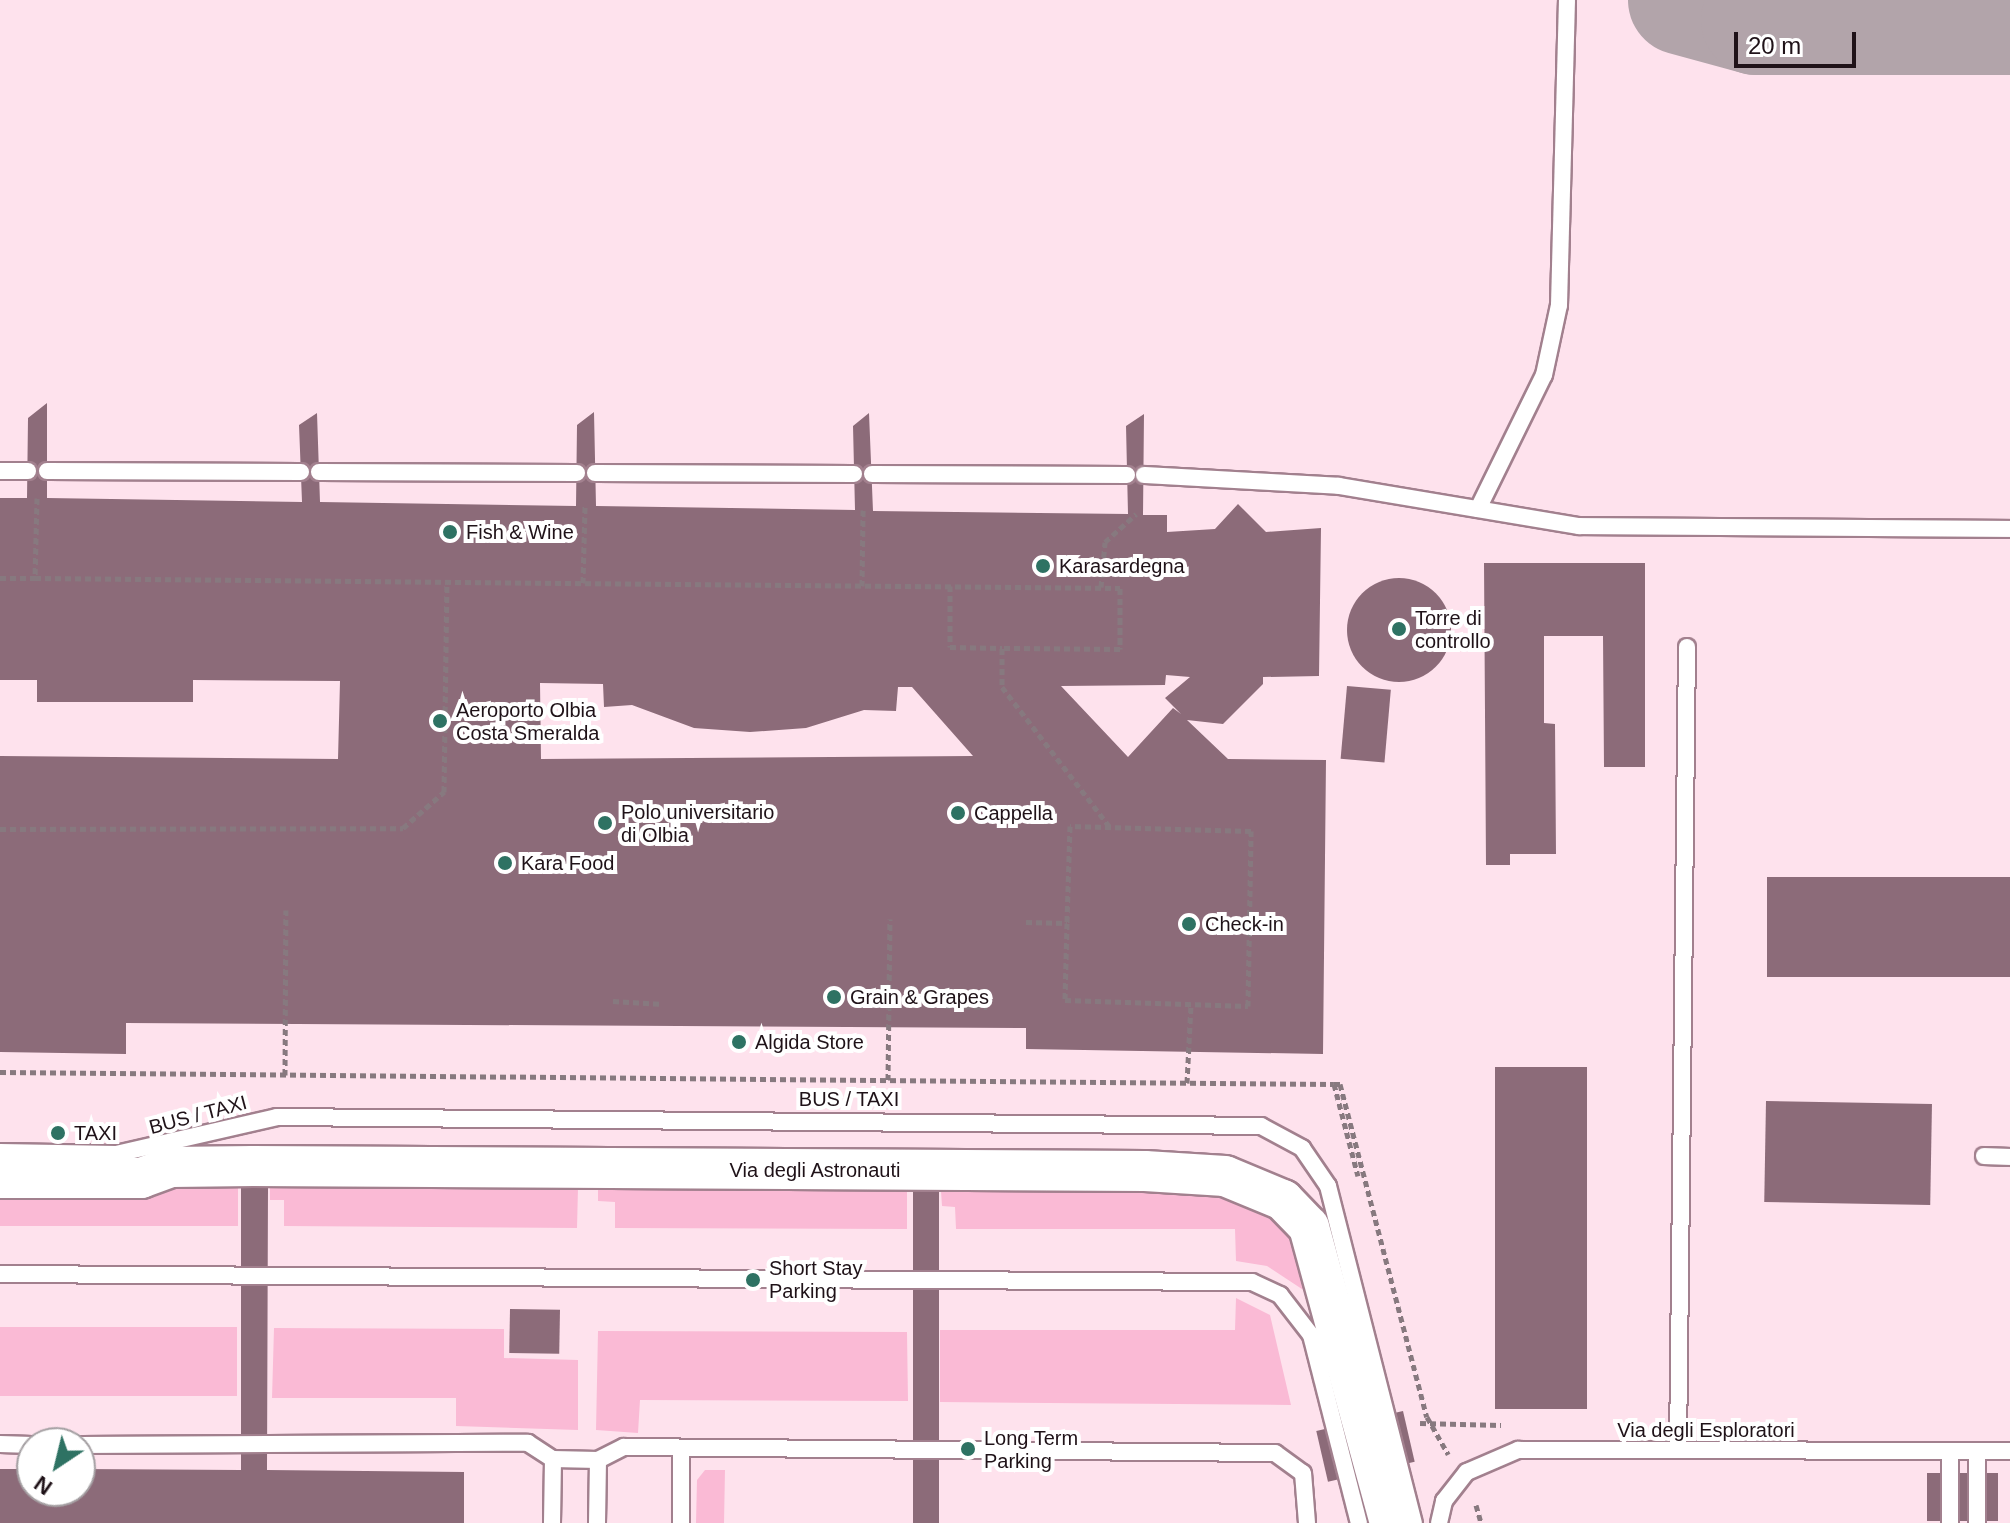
<!DOCTYPE html>
<html>
<head>
<meta charset="utf-8">
<style>
  body { margin:0 }
  #map { position:relative; width:2010px; height:1523px; overflow:hidden; background:#ffeff5; font-family:Helvetica,sans-serif }
  div>[style] { position:absolute }
  .built>* { inset:0; background:#fee2ed }
  .green>* { inset:0; background:#fabad5; transform-origin:0 0 }
  .taxiway>* { height:110px; margin:-55px; padding:0 55px; transform-origin:55px; border-radius:55px; background:#b2a4aa }
  .building>* { inset:0; background:#8c6b79; transform-origin:0 0 }
  .round { border-radius:50% }
  .path>* { height:5px; margin-top:-2.5px; transform-origin:0; background:repeating-linear-gradient(90deg,#87797f 0 6px,transparent 0 10px) }
  .roads { filter:drop-shadow(2px 0 #a2808e) drop-shadow(-2px 0 #a2808e) drop-shadow(0 2px #a2808e) drop-shadow(0 -2px #a2808e) }
  .service>* { height:16px; margin:-8px; padding:0 8px; transform-origin:8px; border-radius:8px; background:#fff }
  .tertiary>* { height:40px; margin:-20px; padding:0 20px; transform-origin:20px; border-radius:20px; background:#fff }
  .dots>* { width:22px; height:22px; translate:-50% -50%; box-sizing:border-box; border:4px solid #fff; border-radius:50% }
  span { translate:-50% -50%; white-space:nowrap; text-align:center; line-height:1.15; -webkit-text-stroke:8px #fff; paint-order:stroke }
  .poi-label { font-size:20px; color:#1f1218 }
  .left { translate:0 -50%; text-align:left }
  .street-label { font-size:20px; color:#1f1218 }
  .north { position:absolute; left:16px; top:1427px; width:80px; height:80px; box-sizing:border-box; background:#fff; border:2px solid #a5a0a3; border-radius:50%; rotate:215deg; font-size:22px; font-weight:700; line-height:32px; text-align:center; color:#1f1218 }
  .north::after { content:''; display:block; margin:auto; width:28px; height:36px; background:#2e7263; clip-path:polygon(50% 0,100% 100%,50% 72%,0 100%) }
  .scale { position:absolute; left:1734px; top:32px; width:122px; height:36px; box-sizing:border-box; border:4px solid #1f1218; border-top:0; padding-left:10px; font-size:24px; line-height:28px; white-space:nowrap; color:#1f1218; -webkit-text-stroke:6px #fff; paint-order:stroke }
</style>
</head>
<body>
<div id="map">
  <div class="built">
    <i style="clip-path:polygon(evenodd,0 0,2010px 0,2010px 1523px,0 1523px,0 0,32px 1443px,80px 1443px,80px 1491px,32px 1491px,32px 1443px)"></i>
  </div>
  <div class="green">
    <i style="left:0;top:1185px;width:238px;height:41px"></i>
    <i style="clip-path:polygon(270px 1187px,578px 1188px,577px 1228px,284px 1226px,284px 1200px,270px 1200px)"></i>
    <i style="clip-path:polygon(598px 1188px,907px 1189px,907px 1229px,615px 1228px,615px 1202px,598px 1201px)"></i>
    <i style="clip-path:polygon(941px 1191px,1236px 1193px,1294px 1230px,1308px 1293px,1267px 1266px,1236px 1261px,1235px 1229px,956px 1229px,955px 1207px,942px 1206px)"></i>
    <i style="clip-path:polygon(1236px 1298px,1270px 1315px,1291px 1405px,940px 1402px,940px 1330px,1235px 1330px)"></i>
    <i style="left:0;top:1327px;width:237px;height:69px"></i>
    <i style="clip-path:polygon(274px 1328px,504px 1329px,504px 1358px,578px 1360px,578px 1430px,456px 1426px,456px 1398px,272px 1398px)"></i>
    <i style="clip-path:polygon(598px 1331px,907px 1332px,908px 1401px,640px 1400px,638px 1433px,596px 1430px)"></i>
    <i style="clip-path:polygon(705px 1470px,725px 1470px,724px 1523px,696px 1523px,697px 1480px)"></i>
  </div>
  <div class="taxiway">
    <i style="left:1683px;top:0;width:76px;rotate:15.3deg"></i>
    <i style="left:1756px;top:20px;width:254px"></i>
  </div>
  <div class="building">
    <i style="clip-path:polygon(evenodd,47px 403px,47px 498px,302px 502px,299px 425px,317px 413px,320px 502px,576px 506px,577px 425px,594px 412px,596px 506px,855px 510px,853px 426px,869px 413px,873px 511px,1128px 514px,1126px 426px,1144px 414px,1143px 515px,1167px 515px,1167px 532px,1215px 529px,1238px 504px,1266px 532px,1321px 528px,1319px 676px,1263px 677px,1263px 684px,1223px 724px,1187px 720px,1228px 759px,1326px 760px,1323px 1054px,1026px 1049px,1026px 1028px,126px 1023px,126px 1054px,0 1052px,0 756px,338px 759px,340px 681px,193px 680px,193px 702px,37px 702px,37px 680px,0 680px,0 498px,27px 498px,28px 418px,47px 403px,1166px 675px,1190px 677px,1165px 698px,1181px 714px,1173px 708px,1128px 757px,1061px 686px,1165px 685px,1166px 675px,47px 403px,540px 683px,603px 684px,604px 707px,632px 705px,694px 728px,750px 732px,806px 728px,864px 710px,896px 711px,898px 687px,912px 687px,973px 756px,541px 759px,540px 683px)"></i>
    <i style="clip-path:polygon(1484px 563px,1645px 563px,1645px 767px,1604px 767px,1603px 636px,1544px 636px,1544px 723px,1555px 724px,1556px 854px,1510px 854px,1510px 865px,1486px 865px)"></i>
    <i class="round" style="left:1347px;top:578px;width:104px;height:104px"></i>
    <i style="left:1347px;top:686px;width:44px;height:73px;rotate:5deg"></i>
    <i style="left:1767px;top:877px;width:243px;height:100px"></i>
    <i style="left:1495px;top:1067px;width:92px;height:342px"></i>
    <i style="left:1766px;top:1101px;width:166px;height:101px;rotate:1deg"></i>
    <i style="clip-path:polygon(241px 1186px,268px 1187px,267px 1470px,464px 1472px,464px 1523px,0 1523px,0 1469px,32px 1469px,32px 1491px,80px 1491px,80px 1469px,241px 1470px)"></i>
    <i style="left:913px;top:1190px;width:26px;height:333px"></i>
    <i style="left:510px;top:1309px;width:50px;height:44px;rotate:1deg"></i>
    <i style="left:1403px;top:1411px;width:52px;height:89px;rotate:77deg"></i>
    <i style="left:1998px;top:1473px;width:48px;height:71px;rotate:90deg"></i>
  </div>
  <div class="path">
    <i style="left:37px;top:498px;width:80px;rotate:91.4deg"></i>
    <i style="left:35px;top:578px;width:1085px;rotate:0.53deg"></i>
    <i style="left:1120px;top:588px;width:61px;rotate:90deg"></i>
    <i style="left:1120px;top:649px;width:118px;rotate:-179.5deg"></i>
    <i style="left:1002px;top:648px;width:39px;rotate:90deg"></i>
    <i style="left:1002px;top:687px;width:177px;rotate:52.4deg"></i>
    <i style="left:0;top:578px;width:35px"></i>
    <i style="left:583px;top:583px;width:77px;rotate:-88.5deg"></i>
    <i style="left:862px;top:586px;width:76px;rotate:-89.2deg"></i>
    <i style="left:950px;top:586px;width:61px;rotate:90deg"></i>
    <i style="left:950px;top:647px;width:52px;rotate:1.1deg"></i>
    <i style="left:1101px;top:587px;width:45px;rotate:-84.9deg"></i>
    <i style="left:1105px;top:542px;width:42px;rotate:-42.1deg"></i>
    <i style="left:0;top:829px;width:403px;rotate:-0.1deg"></i>
    <i style="left:403px;top:828px;width:55px;rotate:-41.3deg"></i>
    <i style="left:444px;top:792px;width:210px;rotate:-89.2deg"></i>
    <i style="left:1026px;top:922px;width:41px;rotate:1.4deg"></i>
    <i style="left:1067px;top:923px;width:77px;rotate:91.5deg"></i>
    <i style="left:1065px;top:1000px;width:183px;rotate:1.9deg"></i>
    <i style="left:1248px;top:1006px;width:175px;rotate:-89deg"></i>
    <i style="left:1251px;top:831px;width:181px;rotate:-178.4deg"></i>
    <i style="left:1070px;top:826px;width:97px;rotate:91.8deg"></i>
    <i style="left:613px;top:1001px;width:50px;rotate:3.4deg"></i>
    <i style="left:944px;top:1006px;width:43px;rotate:1.3deg"></i>
    <i style="left:0;top:1072px;width:1334px;rotate:0.52deg"></i>
    <i style="left:1334px;top:1084px;width:95px;rotate:75.4deg"></i>
    <i style="left:285px;top:1075px;width:165px;rotate:-89.7deg"></i>
    <i style="left:888px;top:1080px;width:161px;rotate:-89.3deg"></i>
    <i style="left:1187px;top:1083px;width:79px;rotate:-87.1deg"></i>
    <i style="left:1334px;top:1084px;width:6px"></i>
    <i style="left:1340px;top:1084px;width:344px;rotate:75.4deg"></i>
    <i style="left:1427px;top:1417px;width:43px;rotate:60.4deg"></i>
    <i style="left:1420px;top:1423px;width:81px;rotate:1.4deg"></i>
    <i style="left:1476px;top:1505px;width:19px;rotate:74deg"></i>
  </div>
  <div class="roads">
    <div class="service">
      <i style="left:0;top:471px;width:28px"></i>
      <i style="left:47px;top:471px;width:254px;rotate:0.2deg"></i>
      <i style="left:319px;top:472px;width:258px;rotate:0.2deg"></i>
      <i style="left:595px;top:473px;width:259px;rotate:0.2deg"></i>
      <i style="left:872px;top:474px;width:255px;rotate:0.2deg"></i>
      <i style="left:1144px;top:475px;width:195px;rotate:3.2deg"></i>
      <i style="left:1339px;top:486px;width:243px;rotate:9.5deg"></i>
      <i style="left:1579px;top:526px;width:431px;rotate:0.4deg"></i>
      <i style="left:1478px;top:509px;width:149px;rotate:-63.8deg"></i>
      <i style="left:1544px;top:375px;width:72px;rotate:-77.9deg"></i>
      <i style="left:1559px;top:305px;width:305px;rotate:-88.5deg"></i>
      <i style="left:0;top:1152px;width:116px;rotate:1deg"></i>
      <i style="left:116px;top:1154px;width:165px;rotate:-12.9deg"></i>
      <i style="left:277px;top:1117px;width:984px;rotate:0.52deg"></i>
      <i style="left:1261px;top:1126px;width:47px;rotate:28.2deg"></i>
      <i style="left:1302px;top:1148px;width:46px;rotate:55.6deg"></i>
      <i style="left:1328px;top:1186px;width:348px;rotate:75.7deg"></i>
      <i style="left:1984px;top:1156px;width:26px;rotate:2deg"></i>
      <i style="left:0;top:1274px;width:1252px;rotate:0.37deg"></i>
      <i style="left:1252px;top:1282px;width:31px;rotate:25deg"></i>
      <i style="left:1280px;top:1295px;width:51px;rotate:52.2deg"></i>
      <i style="left:1311px;top:1335px;width:194px;rotate:75.7deg"></i>
      <i style="left:0;top:1444px;width:32px;rotate:2deg"></i>
      <i style="left:80px;top:1445px;width:448px;rotate:-0.3deg"></i>
      <i style="left:528px;top:1443px;width:30px;rotate:33deg"></i>
      <i style="left:553px;top:1459px;width:45px;rotate:1.3deg"></i>
      <i style="left:598px;top:1460px;width:63px;rotate:90.9deg"></i>
      <i style="left:681px;top:1448px;width:75px;rotate:90deg"></i>
      <i style="left:1678px;top:1450px;width:803px;rotate:-89.36deg"></i>
      <i style="left:1950px;top:1451px;width:72px;rotate:90deg"></i>
      <i style="left:1977px;top:1451px;width:72px;rotate:90deg"></i>
      <i style="left:598px;top:1460px;width:29px;rotate:-27deg"></i>
      <i style="left:624px;top:1447px;width:651px;rotate:0.53deg"></i>
      <i style="left:1275px;top:1453px;width:34px;rotate:36deg"></i>
      <i style="left:1303px;top:1473px;width:50px;rotate:85.4deg"></i>
      <i style="left:552px;top:1523px;width:64px;rotate:-89.1deg"></i>
      <i style="left:1439px;top:1523px;width:23px;rotate:-77deg"></i>
      <i style="left:1444px;top:1501px;width:37px;rotate:-52deg"></i>
      <i style="left:1467px;top:1472px;width:56px;rotate:-23.3deg"></i>
      <i style="left:1518px;top:1450px;width:492px;rotate:0.1deg"></i>
    </div>
    <div class="tertiary">
      <i style="left:0;top:1178px;width:141px"></i>
      <i style="left:141px;top:1178px;width:32px;rotate:-20deg"></i>
      <i style="left:171px;top:1167px;width:82px;rotate:-0.7deg"></i>
      <i style="left:253px;top:1166px;width:892px;rotate:0.32deg"></i>
      <i style="left:1145px;top:1171px;width:80px;rotate:3.6deg"></i>
      <i style="left:1225px;top:1176px;width:63px;rotate:22.5deg"></i>
      <i style="left:1283px;top:1200px;width:37px;rotate:46deg"></i>
      <i style="left:1309px;top:1227px;width:307px;rotate:74.7deg"></i>
    </div>
  </div>
  <div class="dots">
    <i style="left:450px;top:532px;background:#2e7263"></i>
    <i style="left:1043px;top:566px;background:#2e7263"></i>
    <i style="left:1399px;top:629px;background:#2e7263"></i>
    <i style="left:440px;top:721px;background:#2e7263"></i>
    <i style="left:958px;top:813px;background:#2e7263"></i>
    <i style="left:605px;top:823px;background:#2e7263"></i>
    <i style="left:505px;top:863px;background:#2e7263"></i>
    <i style="left:1189px;top:924px;background:#2e7263"></i>
    <i style="left:834px;top:997px;background:#2e7263"></i>
    <i style="left:739px;top:1042px;background:#2e7263"></i>
    <i style="left:58px;top:1133px;background:#2e7263"></i>
    <i style="left:753px;top:1280px;background:#2e7263"></i>
    <i style="left:968px;top:1449px;background:#2e7263"></i>
  </div>
  <div class="poi-label">
    <span class="left" style="left:466px;top:532px">Fish &amp; Wine</span>
    <span class="left" style="left:1059px;top:566px">Karasardegna</span>
    <span class="left" style="left:1415px;top:630px">Torre di<br>controllo</span>
    <span class="left" style="left:456px;top:722px">Aeroporto Olbia<br>Costa Smeralda</span>
    <span class="left" style="left:621px;top:824px">Polo universitario<br>di Olbia</span>
    <span class="left" style="left:974px;top:813px">Cappella</span>
    <span class="left" style="left:521px;top:863px">Kara Food</span>
    <span class="left" style="left:1205px;top:924px">Check-in</span>
    <span class="left" style="left:850px;top:997px">Grain &amp; Grapes</span>
    <span class="left" style="left:755px;top:1042px">Algida Store</span>
    <span class="left" style="left:74px;top:1133px">TAXI</span>
    <span class="left" style="left:769px;top:1280px">Short Stay<br>Parking</span>
    <span class="left" style="left:984px;top:1450px">Long Term<br>Parking</span>
  </div>
  <div class="street-label">
    <span style="left:849px;top:1099px">BUS / TAXI</span>
    <span style="left:198px;top:1115px;rotate:-15deg">BUS / TAXI</span>
    <span style="left:815px;top:1170px">Via degli Astronauti</span>
    <span style="left:1706px;top:1430px">Via degli Esploratori</span>
  </div>
  <div class="north">N</div>
  <div class="scale">20 m</div>
</div>
</body>
</html>
